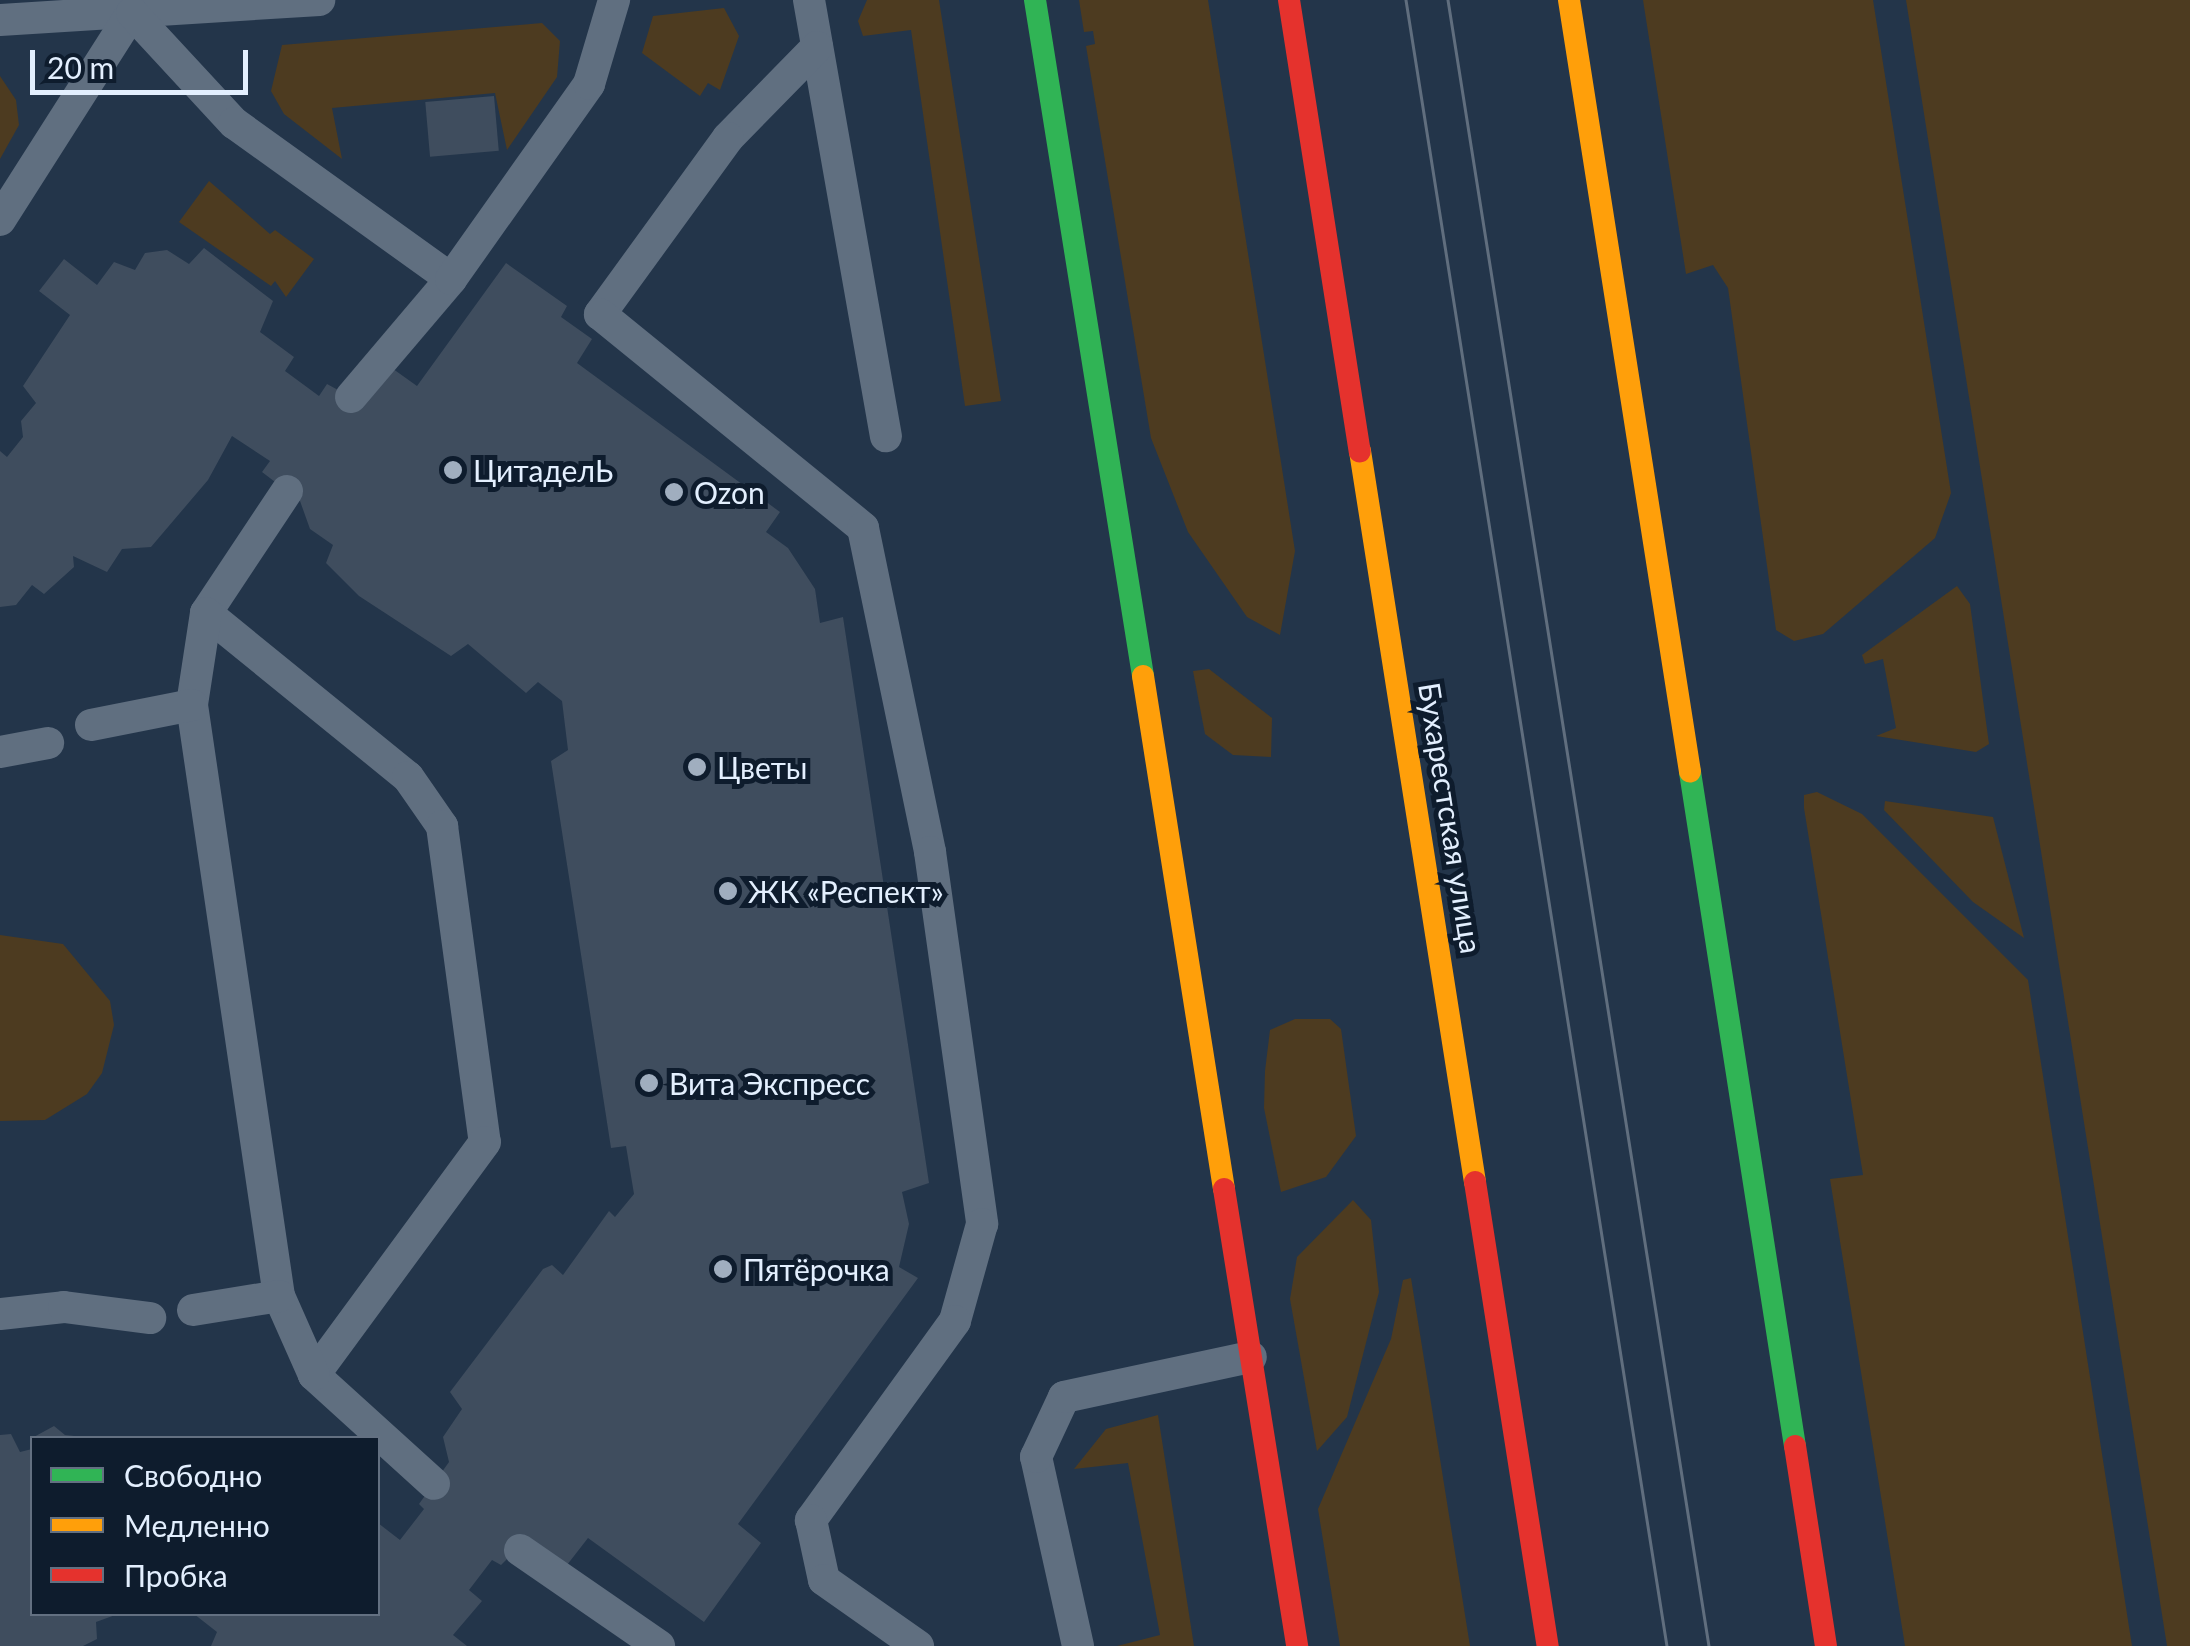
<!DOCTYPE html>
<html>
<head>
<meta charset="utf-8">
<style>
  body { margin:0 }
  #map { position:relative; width:2190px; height:1646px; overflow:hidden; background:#23354a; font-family:Lato,sans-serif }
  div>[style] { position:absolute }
  .green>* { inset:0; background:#4d3b20 }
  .building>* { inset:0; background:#3f4d5e; transform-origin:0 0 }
  .lane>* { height:32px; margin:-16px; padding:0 16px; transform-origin:16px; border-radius:16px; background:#606f80 }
  .fast>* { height:22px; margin:-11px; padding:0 11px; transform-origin:11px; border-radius:11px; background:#30b455 }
  .slow>* { height:22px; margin:-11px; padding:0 11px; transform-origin:11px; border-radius:11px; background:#ff9f0a }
  .jam>* { height:22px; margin:-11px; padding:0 11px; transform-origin:11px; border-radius:11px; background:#e5322d }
  .tram>* { height:2.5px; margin:-1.25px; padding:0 1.25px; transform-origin:1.25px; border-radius:1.25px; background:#606e7e }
  .dots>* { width:28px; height:28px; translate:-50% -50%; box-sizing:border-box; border:5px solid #0e1c2d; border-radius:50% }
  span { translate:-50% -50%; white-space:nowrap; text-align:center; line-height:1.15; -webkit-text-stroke:10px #0e1c2d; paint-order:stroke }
  .poi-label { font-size:30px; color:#e3effe }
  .left { translate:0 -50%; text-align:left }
  .street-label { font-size:30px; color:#e3effe }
  .legend { position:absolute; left:30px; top:1436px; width:350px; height:180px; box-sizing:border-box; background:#0e1c2d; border:2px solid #637081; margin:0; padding:12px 18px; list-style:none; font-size:30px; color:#e3effe }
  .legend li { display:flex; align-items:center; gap:20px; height:50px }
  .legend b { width:50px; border:2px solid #637081 }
  .scale { position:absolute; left:30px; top:50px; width:218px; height:45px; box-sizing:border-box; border:5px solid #e3effe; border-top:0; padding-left:12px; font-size:30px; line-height:35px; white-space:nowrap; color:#e3effe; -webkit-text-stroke:8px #0e1c2d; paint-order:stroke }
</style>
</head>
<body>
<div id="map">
  <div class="green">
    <i style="clip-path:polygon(867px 0,939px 0,1001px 401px,965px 406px,911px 30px,863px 36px,858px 21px)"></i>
    <i style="clip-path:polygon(1079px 0,1208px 0,1295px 551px,1280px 635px,1247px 617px,1188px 532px,1151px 438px,1086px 46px,1095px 44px,1093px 31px,1084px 32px)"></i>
    <i style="clip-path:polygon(1643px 0,1873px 0,1951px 493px,1935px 538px,1823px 634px,1794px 641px,1776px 630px,1728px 288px,1713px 265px,1686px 274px)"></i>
    <i style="clip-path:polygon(1906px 0,2190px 0,2190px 1646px,2167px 1646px)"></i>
    <i style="clip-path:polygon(724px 8px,739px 36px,720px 90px,708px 83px,700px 96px,642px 53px,653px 16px)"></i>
    <i style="clip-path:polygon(542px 23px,560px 41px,557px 77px,507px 150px,495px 93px,332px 108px,342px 159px,284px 114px,271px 91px,282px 45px)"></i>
    <i style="clip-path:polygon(0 76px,16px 100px,19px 125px,0 159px)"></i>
    <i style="clip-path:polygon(209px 181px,270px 234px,275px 230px,314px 259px,286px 297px,275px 281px,271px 286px,179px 222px)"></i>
    <i style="clip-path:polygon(1957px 586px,1970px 604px,1989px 744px,1976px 752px,1876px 736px,1896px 728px,1883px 659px,1865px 664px,1862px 655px)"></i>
    <i style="clip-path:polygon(1209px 669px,1272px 718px,1271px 757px,1233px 755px,1205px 734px,1193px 671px)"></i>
    <i style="clip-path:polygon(1817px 792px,1862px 814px,2028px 980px,2132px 1646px,1905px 1646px,1830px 1179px,1863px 1175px,1804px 808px,1804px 795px)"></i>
    <i style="clip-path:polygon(1885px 801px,1993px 817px,2024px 938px,1973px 902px,1884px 810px)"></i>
    <i style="clip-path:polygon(0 935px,63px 944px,110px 1001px,114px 1025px,102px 1073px,87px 1094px,45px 1120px,0 1121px)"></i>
    <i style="clip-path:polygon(1295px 1019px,1330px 1019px,1341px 1029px,1356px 1136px,1326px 1177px,1281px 1192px,1264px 1108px,1265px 1071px,1270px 1030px)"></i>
    <i style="clip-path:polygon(1353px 1200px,1371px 1220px,1379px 1292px,1347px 1417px,1317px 1451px,1290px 1299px,1297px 1257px)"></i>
    <i style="clip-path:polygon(1411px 1278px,1470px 1646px,1340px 1646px,1318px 1509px,1391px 1339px,1403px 1280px)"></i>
    <i style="clip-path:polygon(1158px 1415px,1194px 1646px,1117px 1646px,1160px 1635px,1128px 1463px,1074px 1469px,1106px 1429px)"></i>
  </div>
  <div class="building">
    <i style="left:494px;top:96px;width:55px;height:69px;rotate:85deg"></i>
    <i style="clip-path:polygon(204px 248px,273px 301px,260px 332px,294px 357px,285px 371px,319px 396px,327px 384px,351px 397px,389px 366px,417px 386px,506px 263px,567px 306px,561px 317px,592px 339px,577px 363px,780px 512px,766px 532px,788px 548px,815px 589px,820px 623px,843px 617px,929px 1183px,902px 1192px,909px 1224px,899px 1267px,918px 1278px,738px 1524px,761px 1543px,704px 1622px,588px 1538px,567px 1565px,511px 1555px,501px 1565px,492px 1560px,469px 1590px,482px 1601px,453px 1635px,467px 1646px,211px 1646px,217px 1632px,194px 1614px,378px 1614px,378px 1523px,400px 1540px,424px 1509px,419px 1504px,449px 1462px,443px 1437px,462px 1409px,450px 1392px,543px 1269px,552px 1265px,563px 1275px,609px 1211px,615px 1217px,634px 1194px,626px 1146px,611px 1148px,551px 761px,568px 750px,562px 701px,538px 682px,526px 693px,468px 644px,451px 656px,359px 596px,326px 563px,333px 545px,310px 529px,300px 501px,262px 472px,270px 461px,232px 436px,208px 480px,151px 547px,122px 549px,107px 572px,73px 556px,74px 567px,44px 594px,32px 585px,16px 605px,0 607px,0 451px,7px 457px,23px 437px,21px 421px,36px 403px,23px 386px,70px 315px,39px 291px,64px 259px,97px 285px,114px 262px,135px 270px,145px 253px,167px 250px,189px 264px)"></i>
    <i style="clip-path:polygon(54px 1426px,65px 1435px,93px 1438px,32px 1438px)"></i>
    <i style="clip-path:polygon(11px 1434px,20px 1452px,32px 1449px,32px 1614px,118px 1614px,96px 1622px,97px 1639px,83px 1646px,0 1646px,0 1435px)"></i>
  </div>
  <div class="lane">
    <i style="left:809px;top:0;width:443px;rotate:80deg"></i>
    <i style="left:0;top:20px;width:320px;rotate:-3.6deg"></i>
    <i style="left:817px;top:47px;width:127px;rotate:134.4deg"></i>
    <i style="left:728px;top:138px;width:218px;rotate:126deg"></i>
    <i style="left:600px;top:314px;width:339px;rotate:39.1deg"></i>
    <i style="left:863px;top:528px;width:331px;rotate:78.3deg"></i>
    <i style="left:930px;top:852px;width:376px;rotate:82deg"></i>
    <i style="left:982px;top:1224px;width:101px;rotate:105.6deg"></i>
    <i style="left:955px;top:1321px;width:246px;rotate:125.9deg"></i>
    <i style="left:811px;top:1520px;width:61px;rotate:77.8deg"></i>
    <i style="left:824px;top:1580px;width:115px;rotate:35.1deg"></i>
    <i style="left:0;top:220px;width:246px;rotate:-57.5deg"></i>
    <i style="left:132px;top:13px;width:150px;rotate:47.2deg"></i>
    <i style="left:234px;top:123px;width:267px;rotate:35.7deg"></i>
    <i style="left:351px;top:397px;width:155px;rotate:-49.7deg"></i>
    <i style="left:451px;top:279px;width:239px;rotate:-54.7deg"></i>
    <i style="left:589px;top:84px;width:88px;rotate:-73.4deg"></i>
    <i style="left:287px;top:491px;width:146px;rotate:123.6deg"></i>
    <i style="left:206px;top:613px;width:260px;rotate:39.1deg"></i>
    <i style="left:408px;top:777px;width:60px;rotate:55.2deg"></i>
    <i style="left:442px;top:826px;width:319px;rotate:82.3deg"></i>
    <i style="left:485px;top:1142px;width:289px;rotate:126.3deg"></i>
    <i style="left:314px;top:1375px;width:162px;rotate:42.2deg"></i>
    <i style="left:206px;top:613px;width:93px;rotate:98.7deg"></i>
    <i style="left:192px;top:705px;width:597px;rotate:81.63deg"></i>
    <i style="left:279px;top:1296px;width:86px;rotate:66.1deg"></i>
    <i style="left:91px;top:725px;width:103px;rotate:-11.2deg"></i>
    <i style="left:0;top:752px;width:49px;rotate:-10.6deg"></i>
    <i style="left:193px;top:1310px;width:87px;rotate:-9.2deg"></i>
    <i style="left:0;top:1314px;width:64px;rotate:-6.2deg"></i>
    <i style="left:64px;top:1307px;width:87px;rotate:7.3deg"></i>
    <i style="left:520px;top:1550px;width:169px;rotate:34.6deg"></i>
    <i style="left:1078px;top:1646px;width:194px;rotate:-102.5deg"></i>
    <i style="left:1036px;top:1457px;width:66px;rotate:-65deg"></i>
    <i style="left:1064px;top:1397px;width:191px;rotate:-12.1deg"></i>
  </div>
  <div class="fast">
    <i style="left:1035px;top:0;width:685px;rotate:80.92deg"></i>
    <i style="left:1690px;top:772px;width:682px;rotate:81.15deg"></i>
  </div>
  <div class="slow">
    <i style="left:1569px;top:0;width:781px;rotate:81.09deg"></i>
    <i style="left:1360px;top:451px;width:740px;rotate:81.06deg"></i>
    <i style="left:1143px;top:676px;width:519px;rotate:81.03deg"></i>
  </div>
  <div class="jam">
    <i style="left:1289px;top:0;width:457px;rotate:81.1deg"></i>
    <i style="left:1475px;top:1182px;width:470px;rotate:81.1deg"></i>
    <i style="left:1224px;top:1189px;width:463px;rotate:80.9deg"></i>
    <i style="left:1795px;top:1446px;width:202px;rotate:81.2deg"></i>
  </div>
  <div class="tram">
    <i style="left:1406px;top:0;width:1667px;rotate:80.99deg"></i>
    <i style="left:1448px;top:0;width:1667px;rotate:80.99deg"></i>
  </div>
  <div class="dots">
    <i style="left:453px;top:470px;background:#a0aebf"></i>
    <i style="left:674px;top:492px;background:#a0aebf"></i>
    <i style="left:697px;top:767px;background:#a0aebf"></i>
    <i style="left:728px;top:891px;background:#a0aebf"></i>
    <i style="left:649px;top:1083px;background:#a0aebf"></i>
    <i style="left:723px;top:1269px;background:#a0aebf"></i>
  </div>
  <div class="poi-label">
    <span class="left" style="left:473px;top:470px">ЦитаделЬ</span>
    <span class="left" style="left:694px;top:492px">Ozon</span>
    <span class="left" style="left:717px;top:767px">Цветы</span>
    <span class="left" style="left:748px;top:891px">ЖК «Респект»</span>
    <span class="left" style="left:669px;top:1083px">Вита Экспресс</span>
    <span class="left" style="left:743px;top:1269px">Пятёрочка</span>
  </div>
  <div class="street-label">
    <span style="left:1451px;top:818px;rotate:81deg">Бухарестская улица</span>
  </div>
  <ul class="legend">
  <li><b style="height:12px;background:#30b455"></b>Свободно</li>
  <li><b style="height:12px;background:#ff9f0a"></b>Медленно</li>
  <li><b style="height:12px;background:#e5322d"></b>Пробка</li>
  </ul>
  <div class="scale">20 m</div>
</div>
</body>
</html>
